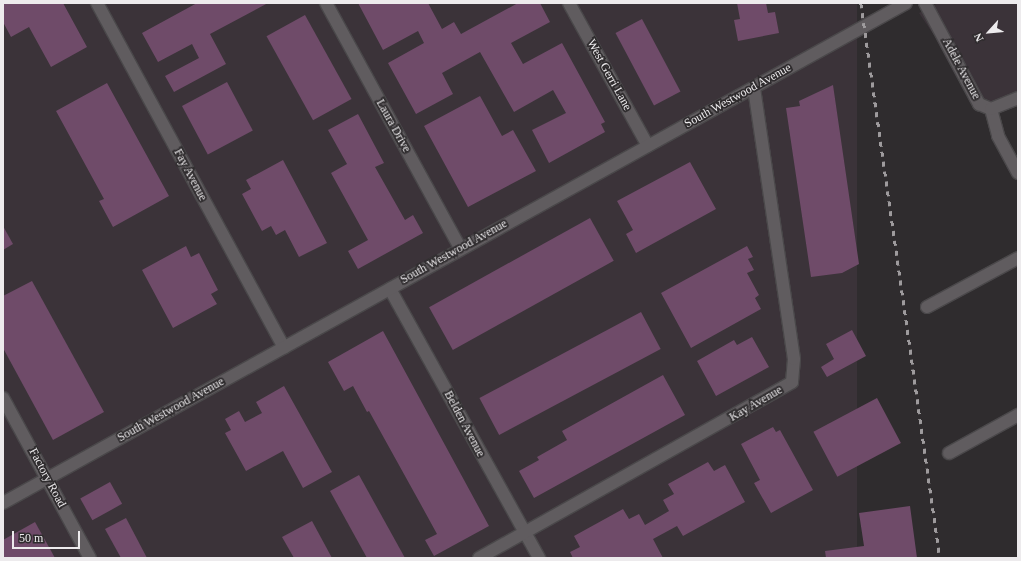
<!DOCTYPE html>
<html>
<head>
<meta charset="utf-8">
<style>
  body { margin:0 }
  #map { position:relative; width:1021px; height:561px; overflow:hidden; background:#2f2c2e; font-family:"Times New Roman",serif }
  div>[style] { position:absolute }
  .built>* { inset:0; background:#3b3339; transform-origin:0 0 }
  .building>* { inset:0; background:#6f4b69; transform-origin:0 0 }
  .roads { filter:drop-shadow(1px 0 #4a484a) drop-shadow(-1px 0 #4a484a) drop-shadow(0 1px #4a484a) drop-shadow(0 -1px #4a484a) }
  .minor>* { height:12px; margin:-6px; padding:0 6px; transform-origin:6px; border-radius:6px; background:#605c5f }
  .rail>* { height:2.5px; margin-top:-1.25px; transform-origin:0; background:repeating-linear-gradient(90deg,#9e9b9d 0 5px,transparent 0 10px) }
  span { translate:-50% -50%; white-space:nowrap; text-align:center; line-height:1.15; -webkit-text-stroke:3.5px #2f2c2e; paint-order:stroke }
  .street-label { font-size:12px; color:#edebed }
  .frame { position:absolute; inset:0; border:4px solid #edebed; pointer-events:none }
  .north { position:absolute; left:969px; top:12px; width:40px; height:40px; -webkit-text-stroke:3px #2f2c2e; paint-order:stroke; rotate:243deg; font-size:11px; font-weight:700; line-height:16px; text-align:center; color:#edebed }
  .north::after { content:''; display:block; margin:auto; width:14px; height:18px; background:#edebed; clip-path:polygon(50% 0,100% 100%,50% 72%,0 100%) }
  .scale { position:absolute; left:12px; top:531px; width:68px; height:18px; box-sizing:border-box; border:2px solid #edebed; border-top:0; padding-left:5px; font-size:12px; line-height:14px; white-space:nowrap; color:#edebed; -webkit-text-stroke:3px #2f2c2e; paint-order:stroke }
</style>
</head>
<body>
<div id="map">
  <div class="built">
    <i style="left:3px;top:3px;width:854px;height:555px"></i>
    <i style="clip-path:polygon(938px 3px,1018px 3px,1018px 103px,990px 118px,919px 13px)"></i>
  </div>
  <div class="building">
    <i style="clip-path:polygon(3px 3px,63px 3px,87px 47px,51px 67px,29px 27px,11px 37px,3px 22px)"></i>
    <i style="clip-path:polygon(197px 3px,268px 3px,210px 34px,226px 64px,174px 92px,165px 76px,199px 58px,192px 44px,158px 62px,142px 33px)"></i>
    <i style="clip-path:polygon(358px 3px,428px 3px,442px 29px,454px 22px,461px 34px,518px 3px,540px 3px,550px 22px,511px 43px,523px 64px,562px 43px,605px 122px,601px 124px,605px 132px,549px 163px,532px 130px,566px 113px,553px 90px,514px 112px,480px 52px,442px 73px,453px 94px,416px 114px,388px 63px,424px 43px,418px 31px,383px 50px)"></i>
    <i style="clip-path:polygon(737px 3px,766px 3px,768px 13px,775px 12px,779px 33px,738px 41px,734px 20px,740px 19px)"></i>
    <i style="left:305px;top:15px;width:96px;height:44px;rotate:61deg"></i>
    <i style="left:642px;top:19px;width:82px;height:30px;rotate:62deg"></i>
    <i style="left:227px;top:82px;width:55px;height:51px;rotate:62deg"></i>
    <i style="clip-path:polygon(107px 83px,169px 196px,113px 227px,99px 201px,104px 199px,56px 111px)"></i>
    <i style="clip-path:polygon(833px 85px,859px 264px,842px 273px,811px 277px,786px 108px,800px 106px,799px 101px)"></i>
    <i style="clip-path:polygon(480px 96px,502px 136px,513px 130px,536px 171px,468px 207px,424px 126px)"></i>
    <i style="clip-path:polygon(358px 114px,384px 163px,375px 167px,405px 220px,413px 215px,423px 233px,358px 269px,348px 251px,368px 240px,331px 173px,347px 164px,328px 130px)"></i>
    <i style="clip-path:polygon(283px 160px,327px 243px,299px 257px,285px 230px,276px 235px,271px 226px,262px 231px,242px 194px,251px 189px,246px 180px)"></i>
    <i style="clip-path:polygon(690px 162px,716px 209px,636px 253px,626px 234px,633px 230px,617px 201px)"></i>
    <i style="left:590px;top:218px;width:49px;height:184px;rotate:61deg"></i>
    <i style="clip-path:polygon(3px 226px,13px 244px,3px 250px)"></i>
    <i style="clip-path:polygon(186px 246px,191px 257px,199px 253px,218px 290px,211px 294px,217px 304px,173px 328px,142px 270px)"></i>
    <i style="clip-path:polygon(747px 246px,753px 257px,748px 259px,754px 270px,747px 273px,759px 295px,755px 298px,761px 309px,691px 348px,661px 293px)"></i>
    <i style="clip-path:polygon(32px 281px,104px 412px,53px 440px,3px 348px,3px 296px)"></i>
    <i style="left:641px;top:312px;width:42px;height:183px;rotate:62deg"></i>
    <i style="clip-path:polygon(852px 330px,866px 356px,827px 377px,821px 367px,834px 359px,826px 344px)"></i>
    <i style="clip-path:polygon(383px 331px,489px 526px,434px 556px,425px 540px,437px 534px,420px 503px,369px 411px,367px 412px,353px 386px,344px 391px,328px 362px)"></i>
    <i style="clip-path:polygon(752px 337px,769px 367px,716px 396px,697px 361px,734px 340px,737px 345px)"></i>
    <i style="clip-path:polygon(663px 375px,685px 415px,534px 498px,519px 471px,539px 460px,537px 457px,567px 440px,562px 431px)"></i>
    <i style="clip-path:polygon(284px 386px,332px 472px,303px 488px,283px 451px,246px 471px,225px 433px,231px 430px,225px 419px,239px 411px,245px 422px,262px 413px,256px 402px)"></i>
    <i style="left:877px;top:398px;width:51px;height:72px;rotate:62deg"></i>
    <i style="clip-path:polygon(773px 427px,776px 432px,780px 430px,813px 490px,771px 513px,754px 483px,760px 480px,741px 444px)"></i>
    <i style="clip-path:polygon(708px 462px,714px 471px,725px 465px,745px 502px,683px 536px,677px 526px,653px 539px,663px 558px,573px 558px,570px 552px,580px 547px,574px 536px,623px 509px,629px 519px,639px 514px,645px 525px,669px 511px,663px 500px,674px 494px,668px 484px)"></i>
    <i style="clip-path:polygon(359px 475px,405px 558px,367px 558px,330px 491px)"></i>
    <i style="left:110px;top:482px;width:25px;height:34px;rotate:61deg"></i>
    <i style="clip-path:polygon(910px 506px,917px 558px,826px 558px,825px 551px,864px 546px,859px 513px)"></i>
    <i style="clip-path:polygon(126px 518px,147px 558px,121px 558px,105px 529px)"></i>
    <i style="clip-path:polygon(312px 521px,332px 558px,294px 558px,282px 537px)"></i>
    <i style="clip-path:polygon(35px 522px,55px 558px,3px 558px,3px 540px)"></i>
  </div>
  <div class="roads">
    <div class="minor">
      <i style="left:97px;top:3px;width:392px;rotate:61.5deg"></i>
      <i style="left:326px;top:3px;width:279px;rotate:61.3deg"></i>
      <i style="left:569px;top:3px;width:163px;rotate:61.1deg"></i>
      <i style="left:925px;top:3px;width:115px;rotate:61.9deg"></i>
      <i style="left:979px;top:104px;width:13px;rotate:23deg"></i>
      <i style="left:991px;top:109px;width:28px;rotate:75deg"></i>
      <i style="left:998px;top:136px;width:42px;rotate:61.6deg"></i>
      <i style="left:991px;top:109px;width:29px;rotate:-22deg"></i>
      <i style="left:390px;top:289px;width:308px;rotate:61deg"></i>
      <i style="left:927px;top:307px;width:103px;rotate:-28.3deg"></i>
      <i style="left:3px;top:398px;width:182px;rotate:61.5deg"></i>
      <i style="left:949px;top:453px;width:79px;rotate:-28.8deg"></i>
      <i style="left:3px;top:503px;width:1032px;rotate:-28.97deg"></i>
      <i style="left:479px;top:558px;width:359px;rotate:-29.3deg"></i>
      <i style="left:792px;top:382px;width:23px;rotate:-85deg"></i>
      <i style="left:794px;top:359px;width:274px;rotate:-98.4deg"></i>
    </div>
  </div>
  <div class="rail">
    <i style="left:861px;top:3px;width:561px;rotate:81.9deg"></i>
  </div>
  <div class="street-label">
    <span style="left:961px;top:69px;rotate:62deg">Adele Avenue</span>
    <span style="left:609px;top:75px;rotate:61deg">West Gerri Lane</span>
    <span style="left:738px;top:96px;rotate:-29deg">South Westwood Avenue</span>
    <span style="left:393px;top:126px;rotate:61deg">Laura Drive</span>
    <span style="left:190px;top:175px;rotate:62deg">Fay Avenue</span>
    <span style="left:454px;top:252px;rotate:-29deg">South Westwood Avenue</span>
    <span style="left:756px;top:404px;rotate:-30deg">Kay Avenue</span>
    <span style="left:171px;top:410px;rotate:-29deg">South Westwood Avenue</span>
    <span style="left:464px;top:424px;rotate:62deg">Belden Avenue</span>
    <span style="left:47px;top:478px;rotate:62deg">Factory Road</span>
  </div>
  <div class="frame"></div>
  <div class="north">N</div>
  <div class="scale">50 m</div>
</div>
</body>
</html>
